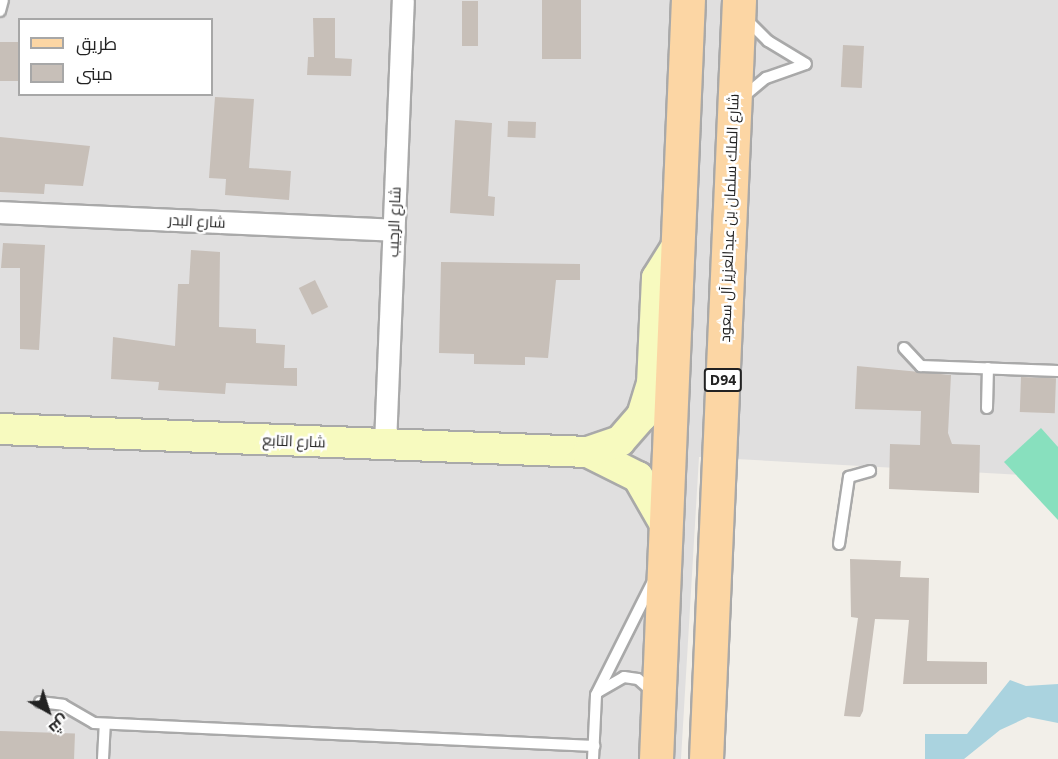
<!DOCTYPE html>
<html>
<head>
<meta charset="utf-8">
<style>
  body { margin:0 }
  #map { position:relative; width:1058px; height:759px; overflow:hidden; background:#f2efe9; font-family:"Open Sans",Cairo,sans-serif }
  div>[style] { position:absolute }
  .residential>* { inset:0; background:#e0dfdf }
  .pitch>* { inset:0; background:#88e0be }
  .water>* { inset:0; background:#aad3df }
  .building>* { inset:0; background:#c7bfb8; transform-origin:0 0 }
  .roads { filter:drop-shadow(2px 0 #a9a9a9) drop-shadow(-2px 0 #a9a9a9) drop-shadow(0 2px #a9a9a9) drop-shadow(0 -2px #a9a9a9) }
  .lane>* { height:10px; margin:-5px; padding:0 5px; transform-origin:5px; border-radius:5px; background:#fff }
  .street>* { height:21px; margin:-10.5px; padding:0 10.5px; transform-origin:10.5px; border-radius:10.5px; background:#fff }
  .secondary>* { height:30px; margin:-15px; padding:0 15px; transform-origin:15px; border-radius:15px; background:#f7fabf }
  .primary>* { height:33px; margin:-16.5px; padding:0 16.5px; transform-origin:16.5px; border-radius:16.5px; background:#fcd6a4 }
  span { translate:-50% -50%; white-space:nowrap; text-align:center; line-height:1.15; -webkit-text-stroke:5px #fff; paint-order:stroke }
  .shield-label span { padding:2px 4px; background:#fff; border:2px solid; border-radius:4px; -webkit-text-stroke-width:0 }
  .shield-label { font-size:14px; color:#222; font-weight:700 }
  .street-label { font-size:15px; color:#222 }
  .legend { position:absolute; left:18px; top:18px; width:195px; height:78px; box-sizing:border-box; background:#fff; border:2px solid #a7a7a7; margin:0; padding:8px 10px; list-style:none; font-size:18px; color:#222 }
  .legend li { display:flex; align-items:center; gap:12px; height:30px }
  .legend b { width:30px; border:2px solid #a7a7a7 }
  .north { position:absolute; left:18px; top:681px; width:60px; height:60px; -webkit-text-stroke:4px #fff; paint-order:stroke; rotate:141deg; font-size:16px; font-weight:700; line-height:24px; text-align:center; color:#222 }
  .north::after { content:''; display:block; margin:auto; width:21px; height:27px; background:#222; clip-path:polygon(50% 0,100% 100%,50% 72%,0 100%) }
</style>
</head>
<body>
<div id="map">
  <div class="residential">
    <i style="clip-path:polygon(evenodd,0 0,1058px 0,1058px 477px,699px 457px,681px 759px,0 759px,0 0,20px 20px,212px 20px,212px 94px,20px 94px,20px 20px)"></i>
  </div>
  <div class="pitch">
    <i style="clip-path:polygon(1041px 428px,1058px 447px,1058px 520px,1004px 462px)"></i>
  </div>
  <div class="water">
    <i style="clip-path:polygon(1010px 680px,1026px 686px,1058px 684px,1058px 723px,1028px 717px,1000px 730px,964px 759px,925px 759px,925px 734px,967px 734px)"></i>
  </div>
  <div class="building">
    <i style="left:542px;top:0;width:39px;height:59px"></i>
    <i style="left:462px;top:1px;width:16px;height:45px"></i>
    <i style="clip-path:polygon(313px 18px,335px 18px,335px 58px,352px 59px,351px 76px,307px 75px,308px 57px,314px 57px)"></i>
    <i style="left:0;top:42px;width:20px;height:39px"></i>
    <i style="left:843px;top:45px;width:21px;height:42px;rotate:3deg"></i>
    <i style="clip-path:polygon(215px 97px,254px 99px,249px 168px,291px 171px,289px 200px,225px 195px,226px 179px,209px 178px)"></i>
    <i style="clip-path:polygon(455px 120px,492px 123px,488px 196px,495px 197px,494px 216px,450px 213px)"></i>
    <i style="left:508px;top:121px;width:28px;height:16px;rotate:2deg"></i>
    <i style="clip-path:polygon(0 137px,90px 146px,83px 186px,45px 184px,44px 194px,0 192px)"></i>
    <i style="clip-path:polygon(3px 243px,45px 245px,39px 350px,20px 349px,20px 268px,1px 268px)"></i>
    <i style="clip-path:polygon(191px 250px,220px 252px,219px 327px,256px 329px,256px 343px,285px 345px,284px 368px,297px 368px,297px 386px,226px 383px,225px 394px,158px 390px,159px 382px,111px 379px,113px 337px,175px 346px,178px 284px,189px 284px)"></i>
    <i style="clip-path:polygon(441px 262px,580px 264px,580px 280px,556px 280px,548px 358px,525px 357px,525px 365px,474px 364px,474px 354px,439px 353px)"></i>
    <i style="left:315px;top:280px;width:30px;height:18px;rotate:64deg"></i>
    <i style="clip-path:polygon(857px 366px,951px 375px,948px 433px,952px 444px,980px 445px,979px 493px,889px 489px,890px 444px,920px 445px,921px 411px,855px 409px)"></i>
    <i style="left:1021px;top:377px;width:35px;height:35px;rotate:2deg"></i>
    <i style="clip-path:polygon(850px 559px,901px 561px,900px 577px,929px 578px,927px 661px,987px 662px,987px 684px,903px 684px,909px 620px,875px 619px,863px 711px,860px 717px,844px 716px,858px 618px,851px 617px)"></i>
    <i style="left:0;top:731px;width:75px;height:28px;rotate:2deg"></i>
  </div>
  <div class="roads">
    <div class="lane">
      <i style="left:0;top:11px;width:11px;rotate:-75deg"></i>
      <i style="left:747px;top:20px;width:30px;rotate:45deg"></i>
      <i style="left:768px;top:41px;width:44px;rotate:31.2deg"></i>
      <i style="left:743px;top:97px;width:30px;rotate:-40deg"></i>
      <i style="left:766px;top:78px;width:42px;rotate:-19.3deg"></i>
      <i style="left:904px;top:348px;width:25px;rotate:47deg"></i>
      <i style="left:921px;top:366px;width:137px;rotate:2.1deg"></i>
      <i style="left:987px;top:408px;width:40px;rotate:-88.6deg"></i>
      <i style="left:839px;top:544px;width:68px;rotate:-81.5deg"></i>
      <i style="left:849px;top:477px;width:22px;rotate:-16deg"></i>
      <i style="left:598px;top:692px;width:30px;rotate:-30deg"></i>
      <i style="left:624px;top:677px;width:14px;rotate:8deg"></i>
      <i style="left:638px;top:679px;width:20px;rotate:41deg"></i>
      <i style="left:40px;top:702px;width:23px;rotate:7deg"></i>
      <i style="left:63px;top:705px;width:36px;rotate:30deg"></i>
      <i style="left:94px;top:723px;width:501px;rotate:2.63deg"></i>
      <i style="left:103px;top:759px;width:35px;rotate:-87deg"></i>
      <i style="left:593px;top:759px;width:64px;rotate:-87.3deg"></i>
      <i style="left:596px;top:695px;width:127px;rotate:-63.4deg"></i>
    </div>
    <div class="street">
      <i style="left:0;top:212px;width:394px;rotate:2.6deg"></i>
      <i style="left:385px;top:444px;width:444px;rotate:-87.7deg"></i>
    </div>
    <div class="secondary">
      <i style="left:0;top:429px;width:588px;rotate:2.24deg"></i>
      <i style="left:588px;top:452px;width:56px;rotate:26.6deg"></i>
      <i style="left:638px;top:477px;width:56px;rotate:60.3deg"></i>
      <i style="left:588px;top:452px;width:34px;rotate:-19deg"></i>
      <i style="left:620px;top:441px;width:33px;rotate:-49deg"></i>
      <i style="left:642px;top:416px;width:34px;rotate:-73deg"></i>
      <i style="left:652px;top:384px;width:106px;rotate:-87.3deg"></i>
      <i style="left:657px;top:278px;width:39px;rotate:-58deg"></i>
    </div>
    <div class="primary">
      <i style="left:656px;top:759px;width:760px;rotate:-87.59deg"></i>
      <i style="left:706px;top:759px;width:760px;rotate:-87.51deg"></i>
    </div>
  </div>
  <div class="shield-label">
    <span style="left:723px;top:380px">D94</span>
  </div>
  <div class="street-label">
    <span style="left:729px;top:218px;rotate:-88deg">شارع الملك سلمان بن عبدالعزيز آل سعود</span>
    <span style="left:197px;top:221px;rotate:3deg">شارع البدر</span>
    <span style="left:394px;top:222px;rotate:-88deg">شارع الرجيب</span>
    <span style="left:294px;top:441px;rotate:2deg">شارع التابع</span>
  </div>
  <ul class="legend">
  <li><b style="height:8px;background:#fcd6a4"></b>طريق</li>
  <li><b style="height:16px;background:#c7bfb8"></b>مبنى</li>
  </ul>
  <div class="north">ش</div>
</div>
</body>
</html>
